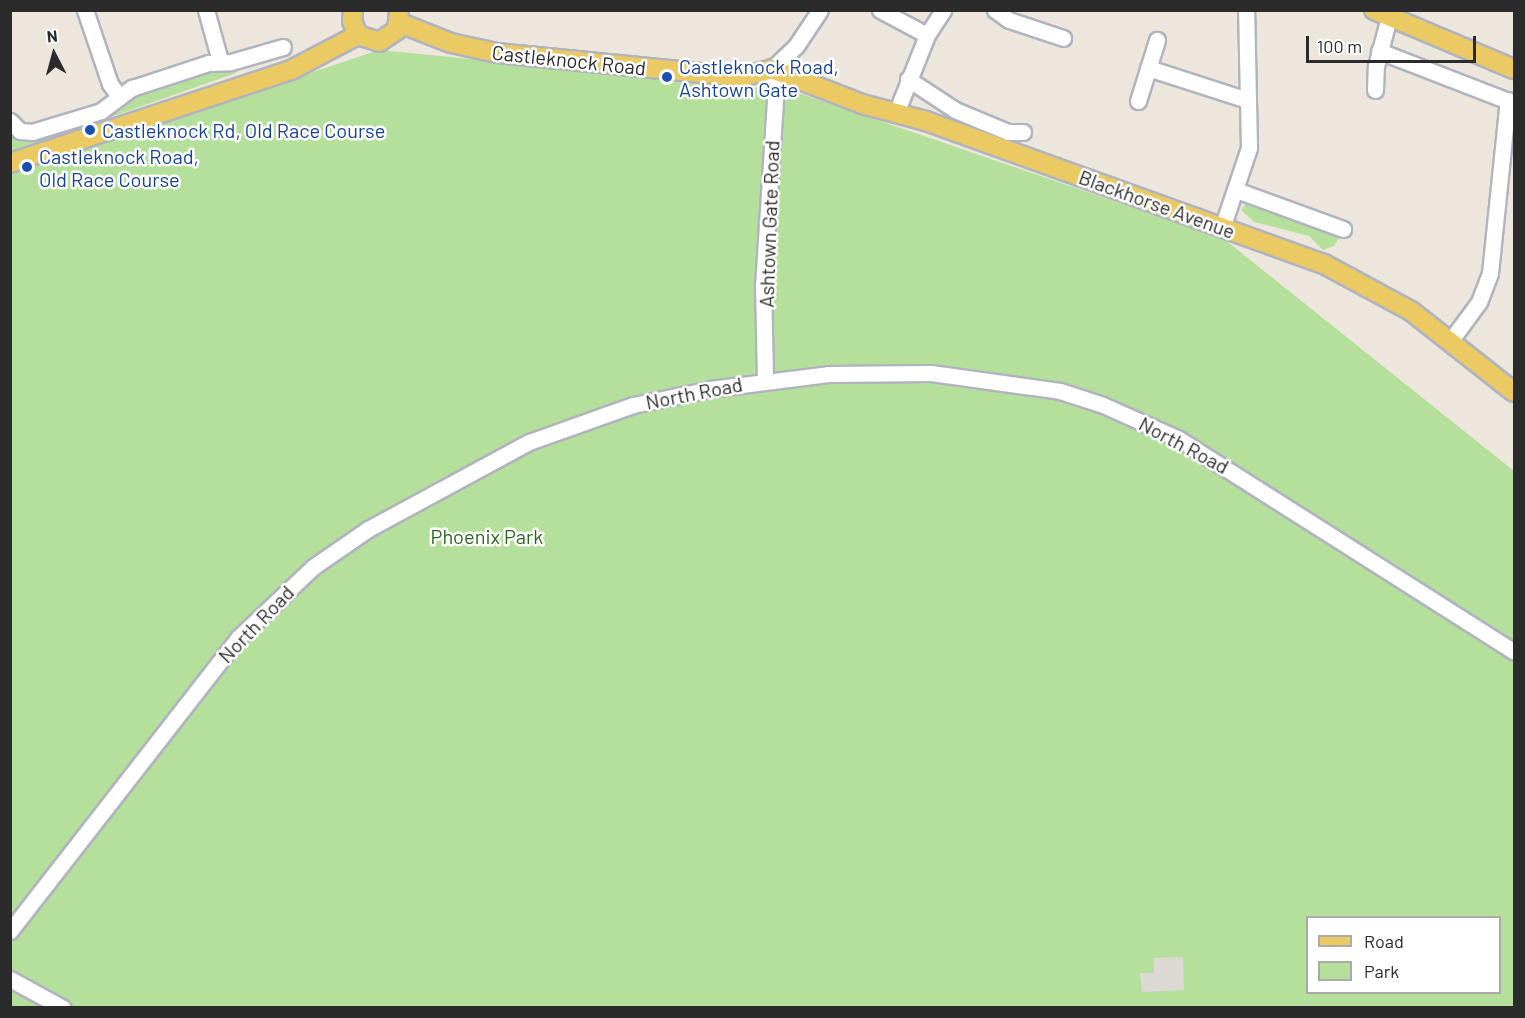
<!DOCTYPE html>
<html>
<head>
<meta charset="utf-8">
<style>
  body { margin:0 }
  #map { position:relative; width:1525px; height:1018px; overflow:hidden; background:#ece6dd; font-family:Barlow,sans-serif }
  div>[style] { position:absolute }
  .green>* { inset:0; background:#b4e09c }
  .plaza>* { inset:0; background:#dcd9d4 }
  .roads { filter:drop-shadow(2px 0 #b1b4be) drop-shadow(-2px 0 #b1b4be) drop-shadow(0 2px #b1b4be) drop-shadow(0 -2px #b1b4be) }
  .minor>* { height:15px; margin:-7.5px; padding:0 7.5px; transform-origin:7.5px; border-radius:7.5px; background:#fff }
  .major>* { height:18px; margin:-9px; padding:0 9px; transform-origin:9px; border-radius:9px; background:#ebca63 }
  .dots>* { width:16px; height:16px; translate:-50% -50%; box-sizing:border-box; border:3px solid #fff; border-radius:50% }
  span { translate:-50% -50%; white-space:nowrap; text-align:center; line-height:1.15; -webkit-text-stroke:5px #fff; paint-order:stroke }
  .street-label { font-size:20px; color:#2b2b2b }
  .transit-label { font-size:20px; color:#164399 }
  .left { translate:0 -50%; text-align:left }
  .park-label { font-size:20px; color:#2d651d }
  .frame { position:absolute; inset:0; border:12px solid #2b2b2b; pointer-events:none }
  .legend { position:absolute; left:1306px; top:916px; width:195px; height:78px; box-sizing:border-box; background:#fff; border:2px solid #aaa; margin:0; padding:8px 10px; list-style:none; font-size:18px; color:#2b2b2b }
  .legend li { display:flex; align-items:center; gap:12px; height:30px }
  .legend b { width:30px; border:2px solid #aaa }
  .north { position:absolute; left:24px; top:24px; width:60px; height:60px; -webkit-text-stroke:4px #fff; paint-order:stroke; rotate:354deg; font-size:16px; font-weight:700; line-height:24px; text-align:center; color:#2b2b2b }
  .north::after { content:''; display:block; margin:auto; width:21px; height:27px; background:#2b2b2b; clip-path:polygon(50% 0,100% 100%,50% 72%,0 100%) }
  .scale { position:absolute; left:1306px; top:36px; width:170px; height:27px; box-sizing:border-box; border:3px solid #2b2b2b; border-top:0; padding-left:8px; font-size:18px; line-height:21px; white-space:nowrap; color:#2b2b2b; -webkit-text-stroke:4px #fff; paint-order:stroke }
</style>
</head>
<body>
<div id="map">
  <div class="green">
    <i style="clip-path:polygon(evenodd,379px 50px,746px 86px,757px 88px,760px 96px,788px 100px,793px 91px,1224px 239px,1514px 471px,1514px 1007px,11px 1007px,10px 173px,379px 50px,1308px 918px,1500px 918px,1500px 992px,1308px 992px,1308px 918px)"></i>
    <i style="clip-path:polygon(215px 68px,234px 69px,236px 73px,11px 152px,10px 132px,15px 139px,25px 142px,107px 115px,129px 96px)"></i>
    <i style="clip-path:polygon(1250px 199px,1328px 228px,1339px 238px,1334px 246px,1323px 250px,1309px 236px,1254px 222px,1241px 210px)"></i>
  </div>
  <div class="plaza">
    <i style="clip-path:polygon(1183px 957px,1184px 990px,1142px 992px,1140px 973px,1154px 973px,1154px 958px)"></i>
  </div>
  <div class="roads">
    <div class="minor">
      <i style="left:85px;top:10px;width:78px;rotate:71.3deg"></i>
      <i style="left:110px;top:84px;width:15px;rotate:53deg"></i>
      <i style="left:206px;top:10px;width:53px;rotate:74.6deg"></i>
      <i style="left:880px;top:10px;width:53px;rotate:28deg"></i>
      <i style="left:995px;top:10px;width:17px;rotate:36deg"></i>
      <i style="left:1009px;top:20px;width:57px;rotate:18.4deg"></i>
      <i style="left:1379px;top:51px;width:145px;rotate:21.1deg"></i>
      <i style="left:1148px;top:68px;width:104px;rotate:17.9deg"></i>
      <i style="left:908px;top:79px;width:56px;rotate:33.4deg"></i>
      <i style="left:955px;top:110px;width:57px;rotate:22.5deg"></i>
      <i style="left:1008px;top:132px;width:15px"></i>
      <i style="left:1375px;top:90px;width:24px;rotate:-88deg"></i>
      <i style="left:1376px;top:66px;width:51px;rotate:-75.1deg"></i>
      <i style="left:1138px;top:101px;width:64px;rotate:-72.7deg"></i>
      <i style="left:896px;top:113px;width:84px;rotate:-68.3deg"></i>
      <i style="left:927px;top:35px;width:30px;rotate:-57deg"></i>
      <i style="left:10px;top:121px;width:14px;rotate:45deg"></i>
      <i style="left:20px;top:131px;width:12px;rotate:5deg"></i>
      <i style="left:32px;top:132px;width:72px;rotate:-16.9deg"></i>
      <i style="left:101px;top:111px;width:39px;rotate:-37deg"></i>
      <i style="left:132px;top:88px;width:80px;rotate:-18.2deg"></i>
      <i style="left:208px;top:63px;width:23px;rotate:-2deg"></i>
      <i style="left:231px;top:62px;width:54px;rotate:-16.1deg"></i>
      <i style="left:1236px;top:190px;width:114px;rotate:20deg"></i>
      <i style="left:1222px;top:228px;width:84px;rotate:-71.4deg"></i>
      <i style="left:1249px;top:148px;width:138px;rotate:-91.2deg"></i>
      <i style="left:1451px;top:340px;width:47px;rotate:-53.6deg"></i>
      <i style="left:1479px;top:302px;width:31px;rotate:-69deg"></i>
      <i style="left:1490px;top:273px;width:174px;rotate:-84.1deg"></i>
      <i style="left:765px;top:379px;width:93px;rotate:-91.2deg"></i>
      <i style="left:763px;top:286px;width:187px;rotate:-86.3deg"></i>
      <i style="left:775px;top:99px;width:30px;rotate:-96deg"></i>
      <i style="left:772px;top:69px;width:33px;rotate:-44deg"></i>
      <i style="left:796px;top:46px;width:43px;rotate:-56.3deg"></i>
      <i style="left:10px;top:931px;width:371px;rotate:-52.1deg"></i>
      <i style="left:238px;top:638px;width:103px;rotate:-43.4deg"></i>
      <i style="left:313px;top:567px;width:67px;rotate:-34.6deg"></i>
      <i style="left:368px;top:529px;width:183px;rotate:-28.4deg"></i>
      <i style="left:529px;top:442px;width:110px;rotate:-19.6deg"></i>
      <i style="left:633px;top:405px;width:79px;rotate:-11.7deg"></i>
      <i style="left:710px;top:389px;width:119px;rotate:-7.2deg"></i>
      <i style="left:828px;top:374px;width:103px;rotate:-0.6deg"></i>
      <i style="left:931px;top:373px;width:130px;rotate:7.9deg"></i>
      <i style="left:1060px;top:391px;width:45px;rotate:18deg"></i>
      <i style="left:1103px;top:405px;width:83px;rotate:24.1deg"></i>
      <i style="left:1179px;top:439px;width:397px;rotate:32.4deg"></i>
      <i style="left:10px;top:979px;width:60px;rotate:28.7deg"></i>
    </div>
    <div class="major">
      <i style="left:353px;top:10px;width:11px;rotate:95deg"></i>
      <i style="left:352px;top:21px;width:15px;rotate:67deg"></i>
      <i style="left:358px;top:35px;width:22px;rotate:18deg"></i>
      <i style="left:379px;top:42px;width:22px;rotate:-34deg"></i>
      <i style="left:397px;top:30px;width:20px;rotate:-84deg"></i>
      <i style="left:1374px;top:10px;width:152px;rotate:22.9deg"></i>
      <i style="left:400px;top:23px;width:55px;rotate:21.4deg"></i>
      <i style="left:451px;top:43px;width:47px;rotate:12.3deg"></i>
      <i style="left:497px;top:53px;width:245px;rotate:5.6deg"></i>
      <i style="left:741px;top:77px;width:32px;rotate:-14deg"></i>
      <i style="left:772px;top:69px;width:97px;rotate:21.3deg"></i>
      <i style="left:862px;top:104px;width:66px;rotate:14.9deg"></i>
      <i style="left:926px;top:121px;width:423px;rotate:19.8deg"></i>
      <i style="left:1324px;top:264px;width:99px;rotate:28.4deg"></i>
      <i style="left:1411px;top:311px;width:131px;rotate:38.2deg"></i>
      <i style="left:10px;top:163px;width:296px;rotate:-18.3deg"></i>
      <i style="left:291px;top:70px;width:76px;rotate:-27.6deg"></i>
    </div>
  </div>
  <div class="dots">
    <i style="left:667px;top:77px;background:#1a4fb4"></i>
    <i style="left:90px;top:130px;background:#1a4fb4"></i>
    <i style="left:27px;top:167px;background:#1a4fb4"></i>
  </div>
  <div class="street-label">
    <span style="left:569px;top:60px;rotate:6deg">Castleknock Road</span>
    <span style="left:1157px;top:204px;rotate:20deg">Blackhorse Avenue</span>
    <span style="left:769px;top:224px;rotate:-88deg">Ashtown Gate Road</span>
    <span style="left:694px;top:393px;rotate:-11deg">North Road</span>
    <span style="left:1184px;top:445px;rotate:28deg">North Road</span>
    <span style="left:256px;top:624px;rotate:-46deg">North Road</span>
  </div>
  <div class="transit-label">
    <span class="left" style="left:679px;top:78px">Castleknock Road,<br>Ashtown Gate</span>
    <span class="left" style="left:102px;top:130px">Castleknock Rd, Old Race Course</span>
    <span class="left" style="left:39px;top:168px">Castleknock Road,<br>Old Race Course</span>
  </div>
  <div class="park-label">
    <span style="left:487px;top:536px">Phoenix Park</span>
  </div>
  <div class="frame"></div>
  <ul class="legend">
  <li><b style="height:8px;background:#ebca63"></b>Road</li>
  <li><b style="height:16px;background:#b4e09c"></b>Park</li>
  </ul>
  <div class="north">N</div>
  <div class="scale">100 m</div>
</div>
</body>
</html>
